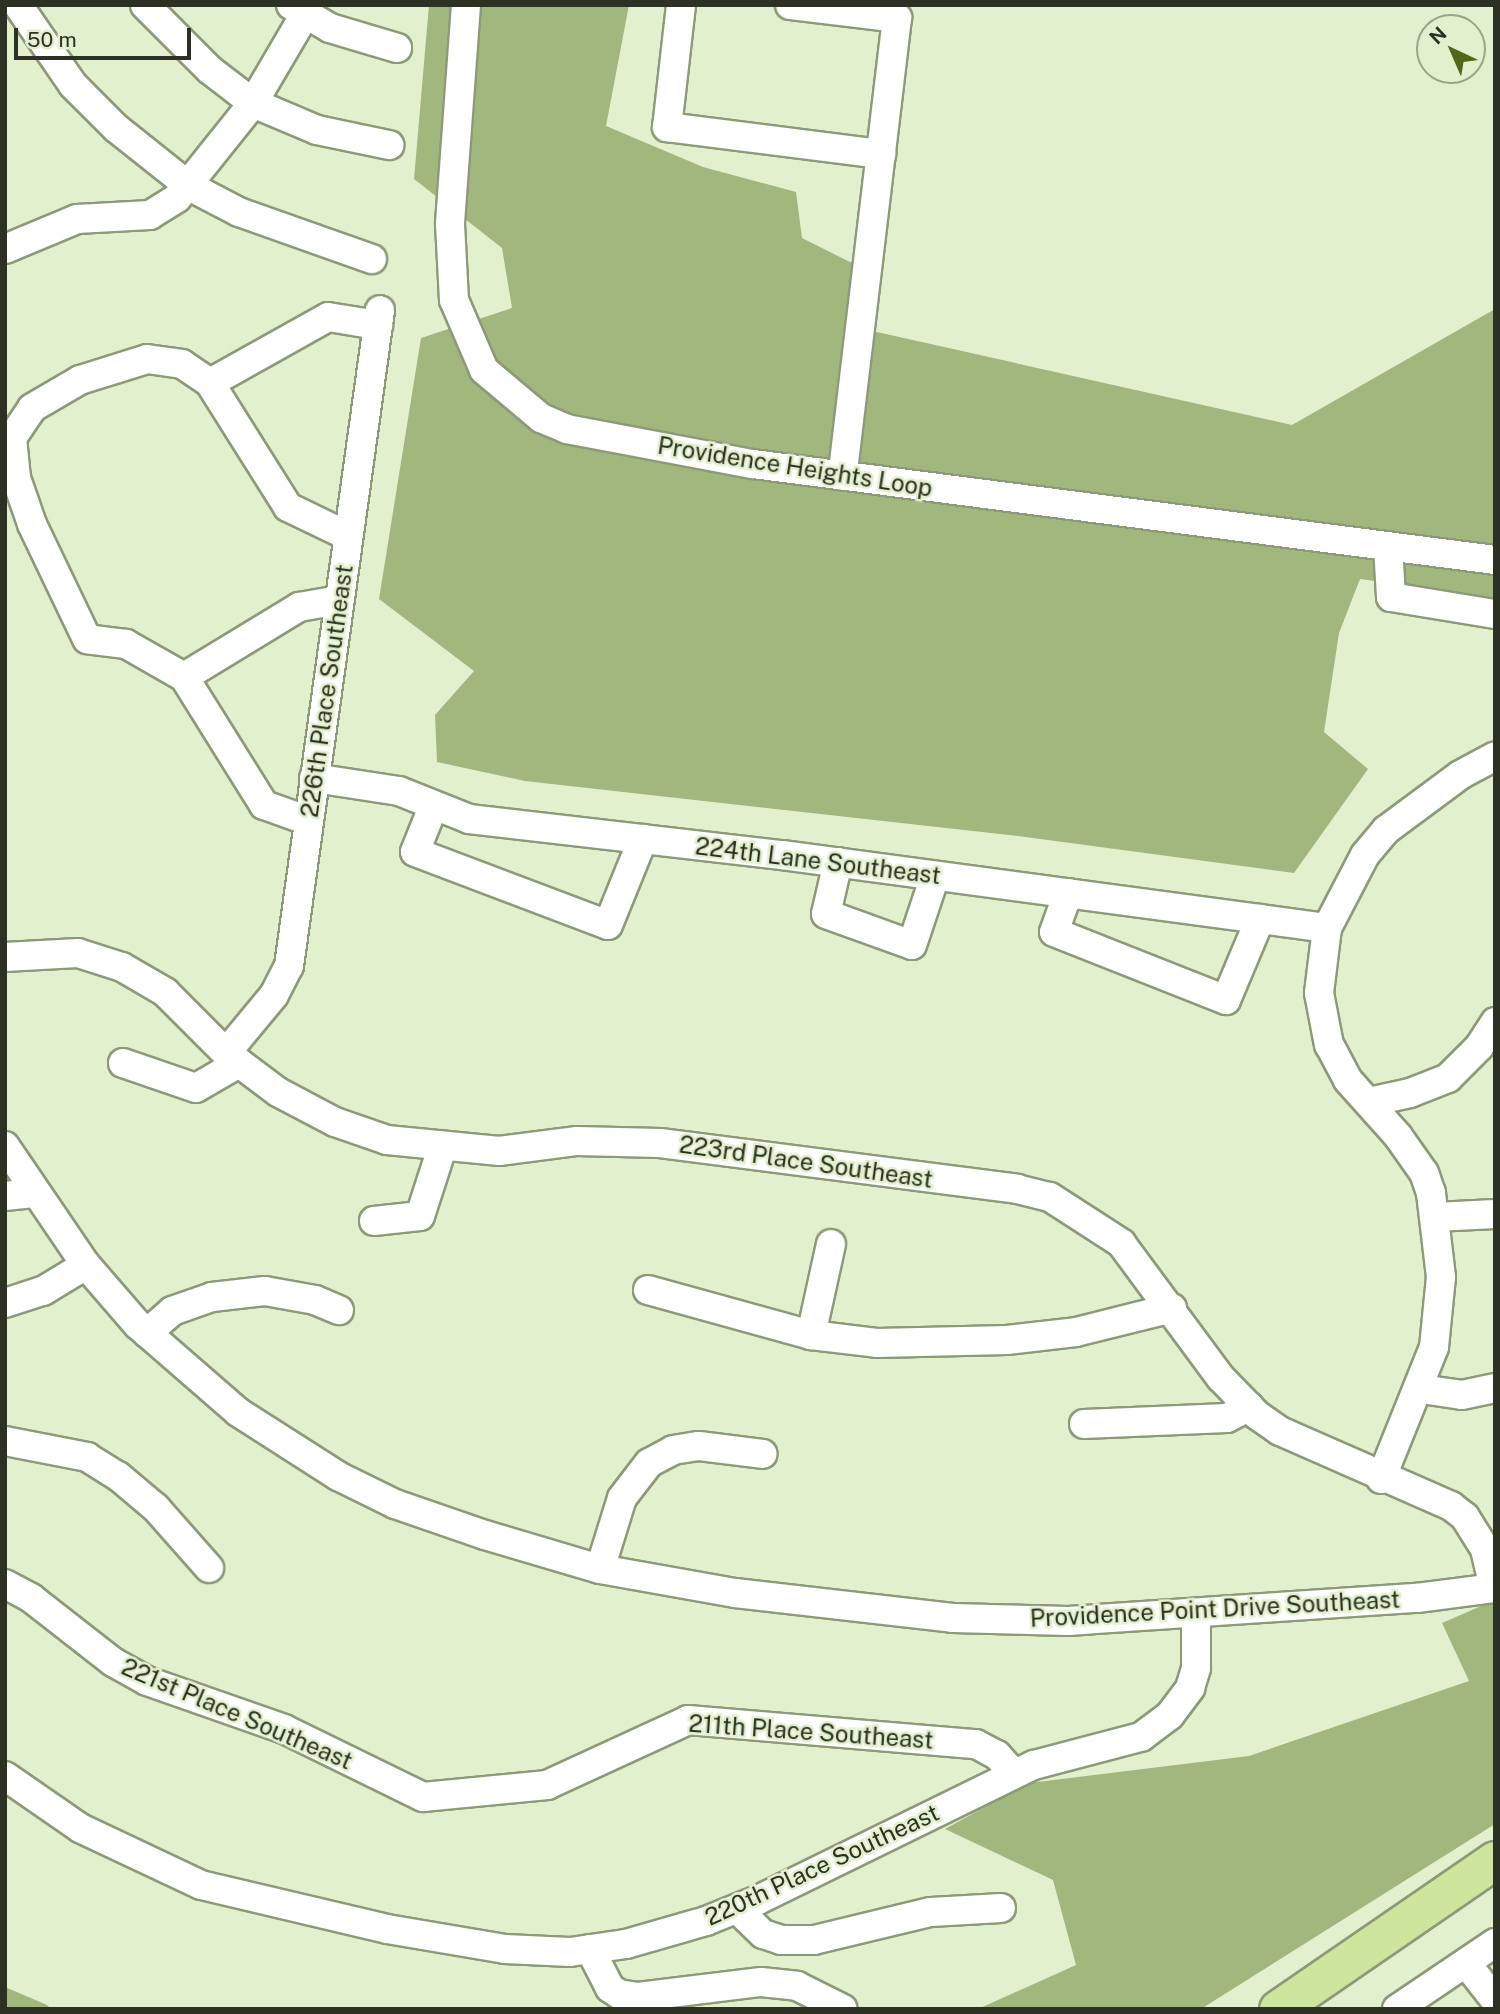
<!DOCTYPE html>
<html>
<head>
<meta charset="utf-8">
<style>
  body { margin:0 }
  #map { position:relative; width:1500px; height:2014px; overflow:hidden; background:#e2f0cd; font-family:"Public Sans",sans-serif }
  div>[style] { position:absolute }
  .forest>* { inset:0; background:#a2b77d }
  .roads { filter:drop-shadow(2px 0 #8d9a79) drop-shadow(-2px 0 #8d9a79) drop-shadow(0 2px #8d9a79) drop-shadow(0 -2px #8d9a79) }
  .minor>* { height:28px; margin:-14px; padding:0 14px; transform-origin:14px; border-radius:14px; background:#fff }
  .major>* { height:37px; margin:-18.5px; padding:0 18.5px; transform-origin:18.5px; border-radius:18.5px; background:#cde59d }
  span { translate:-50% -50%; white-space:nowrap; text-align:center; line-height:1.15; -webkit-text-stroke:5px #e2f0cd; paint-order:stroke }
  .street-label { font-size:24px; color:#2c3124 }
  .frame { position:absolute; inset:0; border:7px solid #2c3124; pointer-events:none }
  .north { position:absolute; left:1416px; top:14px; width:70px; height:70px; box-sizing:border-box; background:#e2f0cd; border:2px solid #99a489; border-radius:50%; rotate:316deg; font-size:19px; font-weight:700; line-height:28px; text-align:center; color:#2c3124 }
  .north::after { content:''; display:block; margin:auto; width:24px; height:32px; background:#506817; clip-path:polygon(50% 0,100% 100%,50% 72%,0 100%) }
  .scale { position:absolute; left:14px; top:28px; width:177px; height:32px; box-sizing:border-box; border:4px solid #2c3124; border-top:0; padding-left:9px; font-size:21px; line-height:24px; white-space:nowrap; color:#2c3124; -webkit-text-stroke:5px #e2f0cd; paint-order:stroke }
</style>
</head>
<body>
<div id="map">
  <div class="forest">
    <i style="clip-path:polygon(429px 5px,629px 5px,606px 126px,703px 167px,796px 192px,802px 238px,852px 263px,859px 328px,1292px 425px,1495px 309px,1495px 607px,1428px 588px,1360px 579px,1339px 633px,1324px 732px,1368px 769px,1294px 873px,1018px 836px,525px 781px,437px 762px,435px 715px,474px 671px,379px 599px,421px 338px,512px 308px,502px 248px,414px 179px)"></i>
    <i style="clip-path:polygon(1495px 1600px,1495px 1824px,1201px 2009px,978px 2009px,1076px 1965px,1053px 1880px,945px 1829px,1029px 1783px,1249px 1756px,1469px 1681px,1442px 1623px)"></i>
    <i style="clip-path:polygon(5px 1987px,47px 2005px,51px 2009px,5px 2009px)"></i>
  </div>
  <div class="roads">
    <div class="minor">
      <i style="left:18px;top:5px;width:97px;rotate:55.5deg"></i>
      <i style="left:73px;top:85px;width:61px;rotate:45deg"></i>
      <i style="left:116px;top:128px;width:93px;rotate:38.5deg"></i>
      <i style="left:189px;top:186px;width:56px;rotate:27.5deg"></i>
      <i style="left:239px;top:212px;width:141px;rotate:19.5deg"></i>
      <i style="left:145px;top:5px;width:92px;rotate:45deg"></i>
      <i style="left:210px;top:70px;width:54px;rotate:37.5deg"></i>
      <i style="left:253px;top:103px;width:69px;rotate:22.9deg"></i>
      <i style="left:317px;top:130px;width:74px;rotate:11.8deg"></i>
      <i style="left:291px;top:5px;width:45px;rotate:30.5deg"></i>
      <i style="left:330px;top:28px;width:70px;rotate:16.6deg"></i>
      <i style="left:466px;top:5px;width:220px;rotate:94.2deg"></i>
      <i style="left:450px;top:224px;width:76px;rotate:87deg"></i>
      <i style="left:454px;top:300px;width:76px;rotate:66.8deg"></i>
      <i style="left:484px;top:370px;width:75px;rotate:40.1deg"></i>
      <i style="left:541px;top:418px;width:28px;rotate:23deg"></i>
      <i style="left:567px;top:429px;width:189px;rotate:10.7deg"></i>
      <i style="left:753px;top:464px;width:748px;rotate:7.37deg"></i>
      <i style="left:681px;top:5px;width:123px;rotate:96.5deg"></i>
      <i style="left:667px;top:127px;width:216px;rotate:7.2deg"></i>
      <i style="left:790px;top:5px;width:108px;rotate:6.9deg"></i>
      <i style="left:897px;top:18px;width:461px;rotate:96.8deg"></i>
      <i style="left:5px;top:249px;width:78px;rotate:-22.6deg"></i>
      <i style="left:77px;top:219px;width:73px;rotate:-3.1deg"></i>
      <i style="left:150px;top:215px;width:32px;rotate:-32deg"></i>
      <i style="left:177px;top:198px;width:122px;rotate:-51.3deg"></i>
      <i style="left:253px;top:103px;width:101px;rotate:-59.6deg"></i>
      <i style="left:348px;top:536px;width:67px;rotate:-154.2deg"></i>
      <i style="left:288px;top:507px;width:146px;rotate:-122.2deg"></i>
      <i style="left:210px;top:383px;width:135px;rotate:-29.2deg"></i>
      <i style="left:328px;top:317px;width:51px;rotate:9.1deg"></i>
      <i style="left:1388px;top:546px;width:51px;rotate:86.6deg"></i>
      <i style="left:1391px;top:597px;width:105px;rotate:9.3deg"></i>
      <i style="left:184px;top:677px;width:67px;rotate:-150.4deg"></i>
      <i style="left:126px;top:644px;width:39px;rotate:-173deg"></i>
      <i style="left:87px;top:639px;width:127px;rotate:-115.6deg"></i>
      <i style="left:32px;top:524px;width:49px;rotate:-109.2deg"></i>
      <i style="left:16px;top:478px;width:40px;rotate:-95.7deg"></i>
      <i style="left:12px;top:438px;width:36px;rotate:-56deg"></i>
      <i style="left:32px;top:408px;width:56px;rotate:-30.3deg"></i>
      <i style="left:80px;top:380px;width:70px;rotate:-17.4deg"></i>
      <i style="left:147px;top:359px;width:35px;rotate:8deg"></i>
      <i style="left:182px;top:364px;width:34px;rotate:34deg"></i>
      <i style="left:314px;top:778px;width:86px;rotate:8.7deg"></i>
      <i style="left:399px;top:791px;width:75px;rotate:21.8deg"></i>
      <i style="left:469px;top:819px;width:315px;rotate:6.6deg"></i>
      <i style="left:782px;top:855px;width:550px;rotate:7.63deg"></i>
      <i style="left:433px;top:807px;width:48px;rotate:111.8deg"></i>
      <i style="left:415px;top:852px;width:206px;rotate:20.7deg"></i>
      <i style="left:608px;top:925px;width:93px;rotate:-67.9deg"></i>
      <i style="left:309px;top:821px;width:48px;rotate:-160.4deg"></i>
      <i style="left:264px;top:805px;width:151px;rotate:-122deg"></i>
      <i style="left:184px;top:677px;width:135px;rotate:-31.3deg"></i>
      <i style="left:299px;top:607px;width:41px;rotate:-9.9deg"></i>
      <i style="left:838px;top:862px;width:53px;rotate:103deg"></i>
      <i style="left:826px;top:914px;width:91px;rotate:19.8deg"></i>
      <i style="left:912px;top:945px;width:73px;rotate:-71.6deg"></i>
      <i style="left:1068px;top:893px;width:41px;rotate:109.7deg"></i>
      <i style="left:1054px;top:932px;width:185px;rotate:21.6deg"></i>
      <i style="left:1226px;top:1000px;width:88px;rotate:-67.2deg"></i>
      <i style="left:5px;top:957px;width:73px;rotate:-3.1deg"></i>
      <i style="left:78px;top:953px;width:46px;rotate:17.7deg"></i>
      <i style="left:122px;top:967px;width:50px;rotate:30.2deg"></i>
      <i style="left:165px;top:992px;width:86px;rotate:45deg"></i>
      <i style="left:226px;top:1053px;width:65px;rotate:36.9deg"></i>
      <i style="left:278px;top:1092px;width:64px;rotate:27.8deg"></i>
      <i style="left:335px;top:1122px;width:55px;rotate:19.1deg"></i>
      <i style="left:387px;top:1140px;width:113px;rotate:5.6deg"></i>
      <i style="left:499px;top:1151px;width:79px;rotate:-7.3deg"></i>
      <i style="left:577px;top:1141px;width:83px;rotate:1.4deg"></i>
      <i style="left:660px;top:1143px;width:360px;rotate:7.3deg"></i>
      <i style="left:1017px;top:1189px;width:34px;rotate:14deg"></i>
      <i style="left:1050px;top:1197px;width:85px;rotate:32.9deg"></i>
      <i style="left:1121px;top:1243px;width:168px;rotate:53.5deg"></i>
      <i style="left:1221px;top:1378px;width:52px;rotate:45.8deg"></i>
      <i style="left:1257px;top:1415px;width:28px;rotate:35deg"></i>
      <i style="left:1280px;top:1431px;width:187px;rotate:23.7deg"></i>
      <i style="left:1451px;top:1506px;width:18px;rotate:38deg"></i>
      <i style="left:1465px;top:1517px;width:38px;rotate:58deg"></i>
      <i style="left:1485px;top:1549px;width:40px;rotate:77deg"></i>
      <i style="left:226px;top:1053px;width:75px;rotate:-50.4deg"></i>
      <i style="left:274px;top:995px;width:33px;rotate:-63deg"></i>
      <i style="left:289px;top:966px;width:662px;rotate:-82.1deg"></i>
      <i style="left:123px;top:1063px;width:77px;rotate:18.9deg"></i>
      <i style="left:196px;top:1088px;width:50px;rotate:-30.2deg"></i>
      <i style="left:1369px;top:1102px;width:42px;rotate:-12.4deg"></i>
      <i style="left:1410px;top:1093px;width:41px;rotate:-21.5deg"></i>
      <i style="left:1448px;top:1078px;width:44px;rotate:-45deg"></i>
      <i style="left:1479px;top:1047px;width:30px;rotate:-57deg"></i>
      <i style="left:5px;top:1146px;width:144px;rotate:55.8deg"></i>
      <i style="left:86px;top:1265px;width:79px;rotate:49.1deg"></i>
      <i style="left:138px;top:1325px;width:133px;rotate:41deg"></i>
      <i style="left:238px;top:1412px;width:119px;rotate:32.6deg"></i>
      <i style="left:338px;top:1476px;width:64px;rotate:26.2deg"></i>
      <i style="left:395px;top:1504px;width:95px;rotate:19deg"></i>
      <i style="left:485px;top:1535px;width:120px;rotate:16.5deg"></i>
      <i style="left:600px;top:1569px;width:137px;rotate:10.1deg"></i>
      <i style="left:735px;top:1593px;width:219px;rotate:6.5deg"></i>
      <i style="left:953px;top:1618px;width:115px;rotate:1.5deg"></i>
      <i style="left:1068px;top:1621px;width:350px;rotate:-3.8deg"></i>
      <i style="left:1417px;top:1598px;width:79px;rotate:-7.3deg"></i>
      <i style="left:5px;top:1196px;width:31px;rotate:-6deg"></i>
      <i style="left:1435px;top:1217px;width:60px;rotate:-2.9deg"></i>
      <i style="left:374px;top:1221px;width:46px;rotate:-6.2deg"></i>
      <i style="left:420px;top:1216px;width:71px;rotate:-72.1deg"></i>
      <i style="left:648px;top:1290px;width:169px;rotate:15.4deg"></i>
      <i style="left:811px;top:1335px;width:66px;rotate:6.9deg"></i>
      <i style="left:877px;top:1343px;width:130px;rotate:-1.3deg"></i>
      <i style="left:1007px;top:1340px;width:69px;rotate:-6.6deg"></i>
      <i style="left:1076px;top:1332px;width:99px;rotate:-14deg"></i>
      <i style="left:5px;top:1303px;width:40px;rotate:-18deg"></i>
      <i style="left:43px;top:1291px;width:50px;rotate:-31.2deg"></i>
      <i style="left:147px;top:1333px;width:33px;rotate:-41deg"></i>
      <i style="left:172px;top:1311px;width:42px;rotate:-19.3deg"></i>
      <i style="left:212px;top:1297px;width:53px;rotate:-6.5deg"></i>
      <i style="left:265px;top:1291px;width:51px;rotate:10.2deg"></i>
      <i style="left:315px;top:1300px;width:26px;rotate:23deg"></i>
      <i style="left:811px;top:1335px;width:93px;rotate:-77.6deg"></i>
      <i style="left:1421px;top:1389px;width:41px;rotate:8.3deg"></i>
      <i style="left:1462px;top:1395px;width:34px;rotate:-12deg"></i>
      <i style="left:1084px;top:1424px;width:143px;rotate:-2.4deg"></i>
      <i style="left:1227px;top:1418px;width:25px;rotate:-27deg"></i>
      <i style="left:5px;top:1441px;width:84px;rotate:11deg"></i>
      <i style="left:87px;top:1457px;width:36px;rotate:32deg"></i>
      <i style="left:118px;top:1476px;width:50px;rotate:40.1deg"></i>
      <i style="left:156px;top:1508px;width:80px;rotate:48.5deg"></i>
      <i style="left:1381px;top:1479px;width:142px;rotate:-68.1deg"></i>
      <i style="left:1434px;top:1347px;width:70px;rotate:-84.3deg"></i>
      <i style="left:1441px;top:1277px;width:85px;rotate:-96.8deg"></i>
      <i style="left:1431px;top:1193px;width:21px;rotate:-109deg"></i>
      <i style="left:1424px;top:1173px;width:45px;rotate:-125.1deg"></i>
      <i style="left:1398px;top:1136px;width:75px;rotate:-131.8deg"></i>
      <i style="left:1348px;top:1080px;width:40px;rotate:-118deg"></i>
      <i style="left:1329px;top:1045px;width:53px;rotate:-100.9deg"></i>
      <i style="left:1319px;top:993px;width:65px;rotate:-83deg"></i>
      <i style="left:1327px;top:928px;width:82px;rotate:-62.5deg"></i>
      <i style="left:1365px;top:855px;width:33px;rotate:-50deg"></i>
      <i style="left:1386px;top:830px;width:92px;rotate:-36.6deg"></i>
      <i style="left:1460px;top:775px;width:40px;rotate:-28deg"></i>
      <i style="left:600px;top:1569px;width:74px;rotate:-72.8deg"></i>
      <i style="left:622px;top:1498px;width:44px;rotate:-52.4deg"></i>
      <i style="left:649px;top:1463px;width:27px;rotate:-28deg"></i>
      <i style="left:673px;top:1450px;width:26px;rotate:-9deg"></i>
      <i style="left:699px;top:1446px;width:64px;rotate:7.1deg"></i>
      <i style="left:5px;top:1584px;width:30px;rotate:28deg"></i>
      <i style="left:31px;top:1598px;width:104px;rotate:38deg"></i>
      <i style="left:113px;top:1662px;width:39px;rotate:29deg"></i>
      <i style="left:147px;top:1681px;width:145px;rotate:19.3deg"></i>
      <i style="left:284px;top:1729px;width:155px;rotate:26.1deg"></i>
      <i style="left:423px;top:1797px;width:125px;rotate:-5.5deg"></i>
      <i style="left:547px;top:1785px;width:155px;rotate:-24.7deg"></i>
      <i style="left:688px;top:1720px;width:289px;rotate:4.8deg"></i>
      <i style="left:976px;top:1744px;width:24px;rotate:28deg"></i>
      <i style="left:997px;top:1755px;width:25px;rotate:48deg"></i>
      <i style="left:5px;top:1776px;width:91px;rotate:34.7deg"></i>
      <i style="left:80px;top:1828px;width:134px;rotate:25.2deg"></i>
      <i style="left:201px;top:1885px;width:191px;rotate:13.3deg"></i>
      <i style="left:387px;top:1929px;width:120px;rotate:9.6deg"></i>
      <i style="left:505px;top:1949px;width:65px;rotate:2.6deg"></i>
      <i style="left:570px;top:1952px;width:57px;rotate:-8.1deg"></i>
      <i style="left:626px;top:1944px;width:83px;rotate:-16deg"></i>
      <i style="left:706px;top:1921px;width:56px;rotate:-22deg"></i>
      <i style="left:758px;top:1900px;width:307px;rotate:-26.1deg"></i>
      <i style="left:1034px;top:1765px;width:111px;rotate:-14.7deg"></i>
      <i style="left:1141px;top:1737px;width:36px;rotate:-37deg"></i>
      <i style="left:1170px;top:1715px;width:34px;rotate:-53deg"></i>
      <i style="left:1190px;top:1688px;width:21px;rotate:-73deg"></i>
      <i style="left:1196px;top:1668px;width:54px;rotate:-90deg"></i>
      <i style="left:737px;top:1909px;width:36px;rotate:44deg"></i>
      <i style="left:763px;top:1934px;width:19px;rotate:18deg"></i>
      <i style="left:781px;top:1940px;width:33px"></i>
      <i style="left:814px;top:1940px;width:120px;rotate:-13.5deg"></i>
      <i style="left:931px;top:1912px;width:70px;rotate:-3.3deg"></i>
      <i style="left:590px;top:1949px;width:44px;rotate:62.9deg"></i>
      <i style="left:610px;top:1988px;width:11px;rotate:34deg"></i>
      <i style="left:619px;top:1994px;width:19px;rotate:9deg"></i>
      <i style="left:638px;top:1997px;width:124px;rotate:-7deg"></i>
      <i style="left:761px;top:1982px;width:36px;rotate:6deg"></i>
      <i style="left:797px;top:1986px;width:51px;rotate:26.6deg"></i>
      <i style="left:1466px;top:1963px;width:47px;rotate:51.9deg"></i>
      <i style="left:1397px;top:2009px;width:118px;rotate:-34deg"></i>
    </div>
    <div class="major">
      <i style="left:1278px;top:2009px;width:263px;rotate:-34.5deg"></i>
    </div>
  </div>
  <div class="street-label">
    <span style="left:795px;top:467px;rotate:9deg">Providence Heights Loop</span>
    <span style="left:327px;top:691px;rotate:-82deg">226th Place Southeast</span>
    <span style="left:818px;top:861px;rotate:7deg">224th Lane Southeast</span>
    <span style="left:806px;top:1162px;rotate:8deg">223rd Place Southeast</span>
    <span style="left:1215px;top:1609px;rotate:-3deg">Providence Point Drive Southeast</span>
    <span style="left:237px;top:1714px;rotate:23deg">221st Place Southeast</span>
    <span style="left:811px;top:1732px;rotate:4deg">211th Place Southeast</span>
    <span style="left:822px;top:1865px;rotate:-25deg">220th Place Southeast</span>
  </div>
  <div class="frame"></div>
  <div class="north">N</div>
  <div class="scale">50 m</div>
</div>
</body>
</html>
